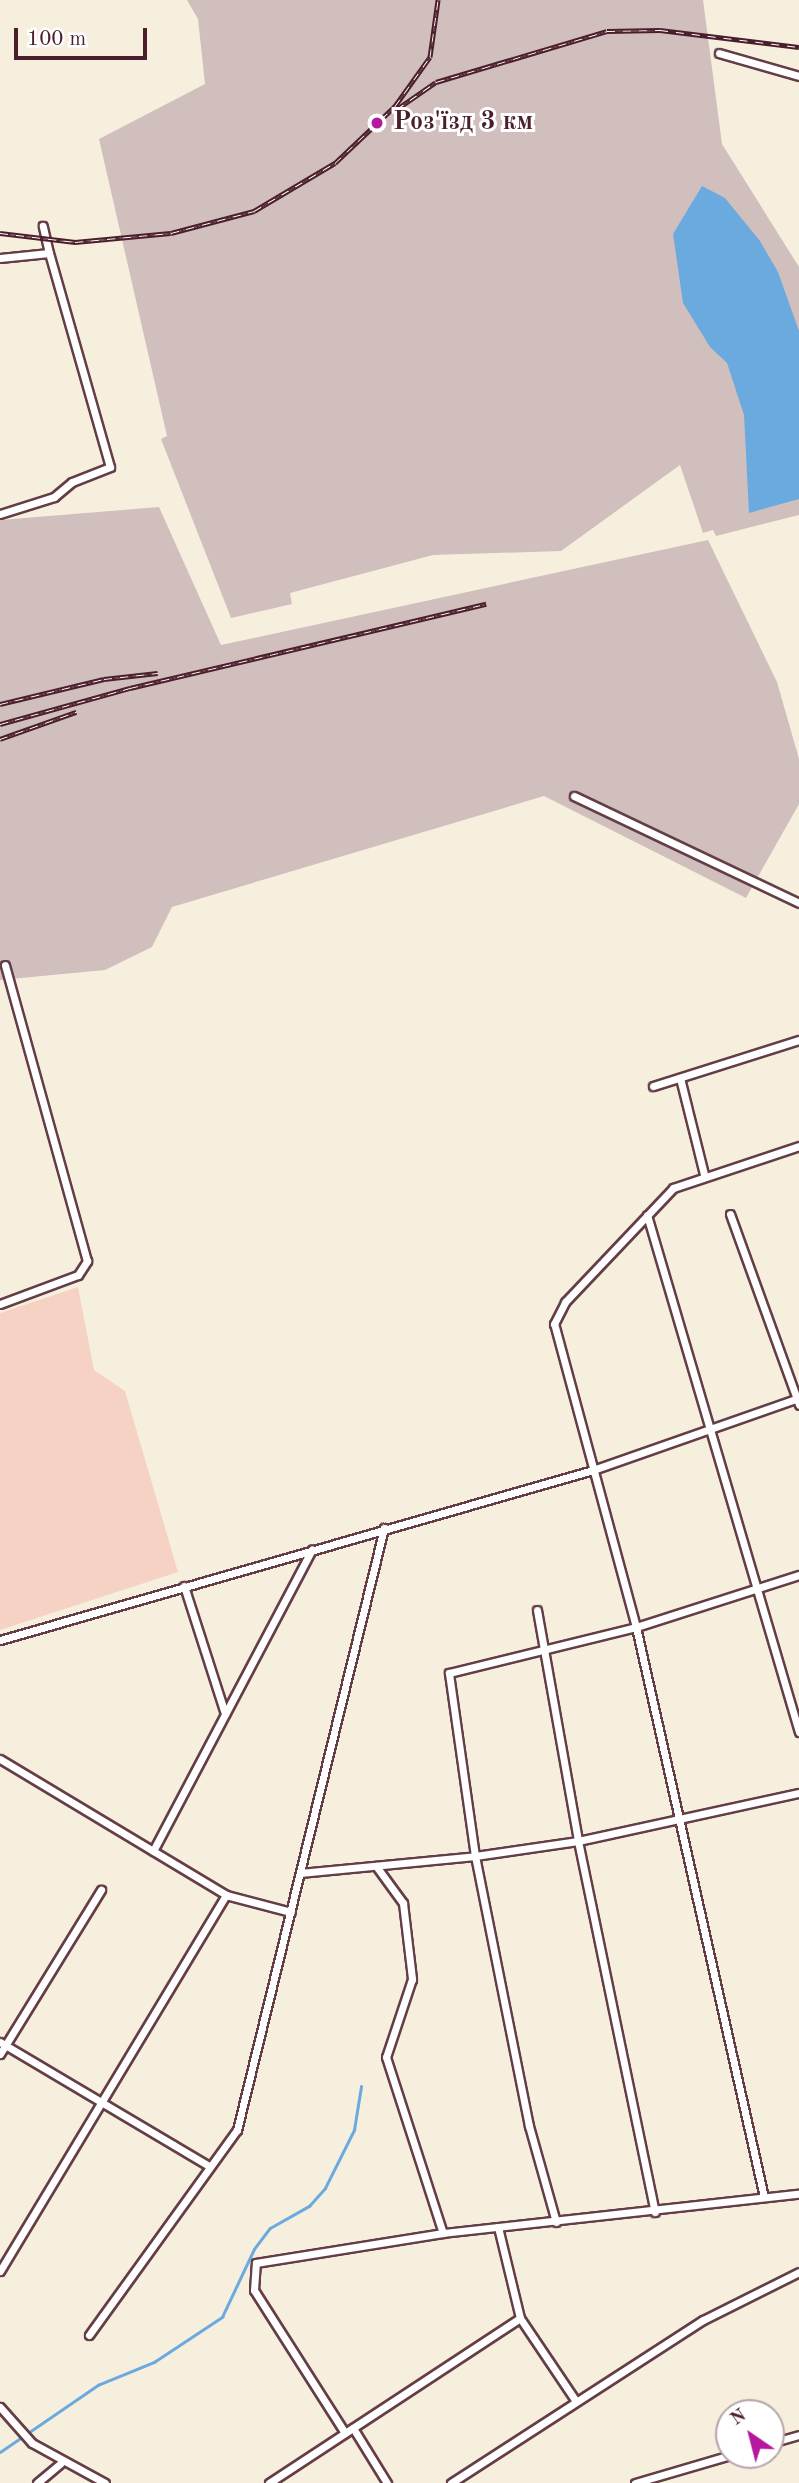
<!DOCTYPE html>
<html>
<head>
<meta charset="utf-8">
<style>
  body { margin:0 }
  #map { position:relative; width:799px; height:2483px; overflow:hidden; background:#f6efde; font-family:"Old Standard TT",serif }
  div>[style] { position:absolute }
  .built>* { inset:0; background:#f6d2c4 }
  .industrial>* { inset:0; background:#d1bfbe }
  .water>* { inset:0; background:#6baade }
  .stream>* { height:2.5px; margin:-1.25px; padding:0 1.25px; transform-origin:1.25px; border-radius:1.25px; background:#6baade }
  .roads { filter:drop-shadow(2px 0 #643e46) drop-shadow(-2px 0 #643e46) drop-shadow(0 2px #643e46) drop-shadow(0 -2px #643e46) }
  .minor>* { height:7px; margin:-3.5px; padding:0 3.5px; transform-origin:3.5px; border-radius:3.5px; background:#fff }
  .rail>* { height:5px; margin-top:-2.5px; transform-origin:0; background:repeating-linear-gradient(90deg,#fff 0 8px,#4a1f2b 0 16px); box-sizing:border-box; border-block:2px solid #4a1f2b }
  .dots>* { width:19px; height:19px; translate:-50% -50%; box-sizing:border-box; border:4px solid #fff; border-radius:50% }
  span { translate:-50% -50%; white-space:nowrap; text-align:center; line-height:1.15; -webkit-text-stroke:6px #fff; paint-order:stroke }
  .poi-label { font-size:26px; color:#4a1f2b; font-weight:700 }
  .left { translate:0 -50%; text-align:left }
  .north { position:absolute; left:715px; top:2399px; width:70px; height:70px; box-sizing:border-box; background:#fff; border:2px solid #b7a5aa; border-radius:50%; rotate:325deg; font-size:19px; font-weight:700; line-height:28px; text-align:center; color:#4a1f2b }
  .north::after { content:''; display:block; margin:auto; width:24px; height:32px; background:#b5179e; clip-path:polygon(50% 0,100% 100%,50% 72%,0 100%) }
  .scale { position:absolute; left:14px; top:28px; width:133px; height:32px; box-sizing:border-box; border:4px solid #4a1f2b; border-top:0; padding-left:9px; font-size:21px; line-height:24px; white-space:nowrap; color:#4a1f2b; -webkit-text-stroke:5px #fff; paint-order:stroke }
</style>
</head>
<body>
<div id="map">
  <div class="built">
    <i style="clip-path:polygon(78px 1287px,94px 1370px,125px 1391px,178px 1572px,0 1630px,0 1313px)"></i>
  </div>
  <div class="industrial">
    <i style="clip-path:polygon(187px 0,703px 0,722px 144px,799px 267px,799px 515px,716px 536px,713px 530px,703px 533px,680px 465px,561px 551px,433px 555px,290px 593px,292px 604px,231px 618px,161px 439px,167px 436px,99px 139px,205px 84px,198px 19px)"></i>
    <i style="clip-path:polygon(159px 507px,221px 645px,708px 540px,777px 682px,799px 759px,799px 804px,746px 898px,544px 796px,172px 907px,152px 947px,105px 970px,0 980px,0 520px)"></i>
  </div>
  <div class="water">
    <i style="clip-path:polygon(702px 186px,725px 198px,760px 241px,778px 272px,799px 331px,799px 499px,749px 513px,744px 415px,727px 363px,710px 347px,683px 303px,673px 234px)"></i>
  </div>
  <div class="stream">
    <i style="left:0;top:2452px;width:119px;rotate:-34.4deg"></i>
    <i style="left:98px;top:2385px;width:61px;rotate:-22.3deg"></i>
    <i style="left:154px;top:2362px;width:82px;rotate:-33.5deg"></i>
    <i style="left:222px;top:2317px;width:75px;rotate:-64.8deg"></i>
    <i style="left:254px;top:2249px;width:26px;rotate:-53deg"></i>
    <i style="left:270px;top:2228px;width:45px;rotate:-29.4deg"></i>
    <i style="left:309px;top:2206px;width:24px;rotate:-48deg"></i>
    <i style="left:325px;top:2188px;width:65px;rotate:-63.4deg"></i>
    <i style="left:354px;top:2130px;width:44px;rotate:-80.8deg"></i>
  </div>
  <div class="roads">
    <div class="minor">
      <i style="left:719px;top:53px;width:83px;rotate:16deg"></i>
      <i style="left:0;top:258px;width:49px;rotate:-5.8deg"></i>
      <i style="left:49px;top:253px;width:28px;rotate:-103deg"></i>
      <i style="left:0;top:514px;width:57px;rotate:-17.5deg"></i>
      <i style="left:54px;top:497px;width:23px;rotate:-40deg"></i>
      <i style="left:72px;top:482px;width:41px;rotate:-21.5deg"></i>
      <i style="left:110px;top:467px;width:223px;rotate:-105.9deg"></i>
      <i style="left:574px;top:796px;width:249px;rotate:25.4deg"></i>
      <i style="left:680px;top:1078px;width:99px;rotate:76deg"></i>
      <i style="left:653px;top:1086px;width:153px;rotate:-17.5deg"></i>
      <i style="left:730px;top:1214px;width:203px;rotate:70.1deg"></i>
      <i style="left:647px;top:1215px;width:539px;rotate:73.62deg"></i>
      <i style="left:0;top:1304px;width:83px;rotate:-20.4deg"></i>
      <i style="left:78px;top:1275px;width:17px;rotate:-57deg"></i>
      <i style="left:87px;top:1261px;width:307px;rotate:-105.5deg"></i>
      <i style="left:184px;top:1586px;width:134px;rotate:72.2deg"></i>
      <i style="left:537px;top:1610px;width:235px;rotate:79.9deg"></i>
      <i style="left:578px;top:1841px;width:379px;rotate:78.3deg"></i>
      <i style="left:0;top:1640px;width:617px;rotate:-16deg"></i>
      <i style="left:593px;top:1470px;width:218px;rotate:-19.3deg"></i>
      <i style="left:0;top:1759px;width:264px;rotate:31deg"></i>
      <i style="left:226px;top:1895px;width:67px;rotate:14.7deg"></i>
      <i style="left:153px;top:1851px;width:341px;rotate:-62.2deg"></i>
      <i style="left:376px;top:1866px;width:46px;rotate:53.9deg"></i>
      <i style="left:403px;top:1903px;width:77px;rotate:83.2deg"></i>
      <i style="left:412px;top:1979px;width:82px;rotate:108.4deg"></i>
      <i style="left:386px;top:2057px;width:185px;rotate:72.1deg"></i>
      <i style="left:300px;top:1873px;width:176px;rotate:-5.5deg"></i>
      <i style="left:475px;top:1856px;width:104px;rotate:-8.3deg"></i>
      <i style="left:578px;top:1841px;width:226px;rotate:-12.3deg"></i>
      <i style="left:0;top:2042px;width:243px;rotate:30.7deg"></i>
      <i style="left:0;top:2054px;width:193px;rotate:-58.4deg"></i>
      <i style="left:764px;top:2197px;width:584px;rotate:-102.66deg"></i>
      <i style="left:636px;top:1627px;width:314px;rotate:-105.1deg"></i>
      <i style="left:554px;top:1324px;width:25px;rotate:-63deg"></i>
      <i style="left:565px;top:1302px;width:157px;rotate:-46.5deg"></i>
      <i style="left:673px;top:1188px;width:133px;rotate:-18.4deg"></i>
      <i style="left:556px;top:2222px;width:100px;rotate:-105.7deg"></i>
      <i style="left:529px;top:2126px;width:275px;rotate:-101.3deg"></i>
      <i style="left:475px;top:1856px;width:185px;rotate:-98.1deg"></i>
      <i style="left:449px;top:1673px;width:193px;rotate:-13.8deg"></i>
      <i style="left:636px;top:1627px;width:171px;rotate:-17.7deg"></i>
      <i style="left:498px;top:2227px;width:94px;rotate:76.4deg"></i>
      <i style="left:520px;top:2318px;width:99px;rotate:56.1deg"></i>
      <i style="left:0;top:2271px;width:439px;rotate:-59deg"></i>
      <i style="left:89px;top:2335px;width:253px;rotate:-54.2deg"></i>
      <i style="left:237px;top:2130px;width:620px;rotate:-76.28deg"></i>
      <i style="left:0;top:2407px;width:48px;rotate:48.4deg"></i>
      <i style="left:32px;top:2443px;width:83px;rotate:28.7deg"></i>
      <i style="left:353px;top:2428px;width:65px;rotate:58.3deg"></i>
      <i style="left:345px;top:2433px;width:169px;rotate:-122.5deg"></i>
      <i style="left:254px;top:2290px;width:27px;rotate:-86deg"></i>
      <i style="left:256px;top:2263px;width:189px;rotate:-9.1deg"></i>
      <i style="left:443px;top:2233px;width:358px;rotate:-6.3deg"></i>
      <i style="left:771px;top:2443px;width:29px;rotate:-16deg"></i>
      <i style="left:37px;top:2483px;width:31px;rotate:-40deg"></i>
      <i style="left:269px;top:2483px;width:300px;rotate:-33.3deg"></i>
      <i style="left:451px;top:2483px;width:300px;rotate:-32.9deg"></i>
      <i style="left:703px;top:2320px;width:107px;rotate:-26.6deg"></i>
      <i style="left:635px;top:2483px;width:100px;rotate:-16.3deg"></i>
    </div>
  </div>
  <div class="rail">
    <i style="left:397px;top:109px;width:47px;rotate:-34.7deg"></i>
    <i style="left:436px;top:82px;width:178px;rotate:-16.6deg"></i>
    <i style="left:607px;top:31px;width:53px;rotate:-1.1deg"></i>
    <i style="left:660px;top:30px;width:140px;rotate:7deg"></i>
    <i style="left:0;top:233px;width:76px;rotate:6.8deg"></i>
    <i style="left:75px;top:242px;width:96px;rotate:-5.4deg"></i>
    <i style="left:171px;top:233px;width:86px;rotate:-14.8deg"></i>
    <i style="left:254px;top:211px;width:94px;rotate:-30.7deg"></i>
    <i style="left:335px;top:163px;width:83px;rotate:-43.5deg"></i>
    <i style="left:395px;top:106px;width:60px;rotate:-54.5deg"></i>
    <i style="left:430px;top:57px;width:58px;rotate:-82deg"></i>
    <i style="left:0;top:704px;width:107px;rotate:-13.5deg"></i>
    <i style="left:104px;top:679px;width:54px;rotate:-6.3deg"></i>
    <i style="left:0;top:724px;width:135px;rotate:-15.5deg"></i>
    <i style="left:130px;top:688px;width:366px;rotate:-13.3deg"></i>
    <i style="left:0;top:739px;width:81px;rotate:-19.6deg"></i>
  </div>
  <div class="dots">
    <i style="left:377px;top:123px;background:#b5179e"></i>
  </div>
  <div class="poi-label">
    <span class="left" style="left:393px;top:123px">Роз'їзд 3 км</span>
  </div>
  <div class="north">N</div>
  <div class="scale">100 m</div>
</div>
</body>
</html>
